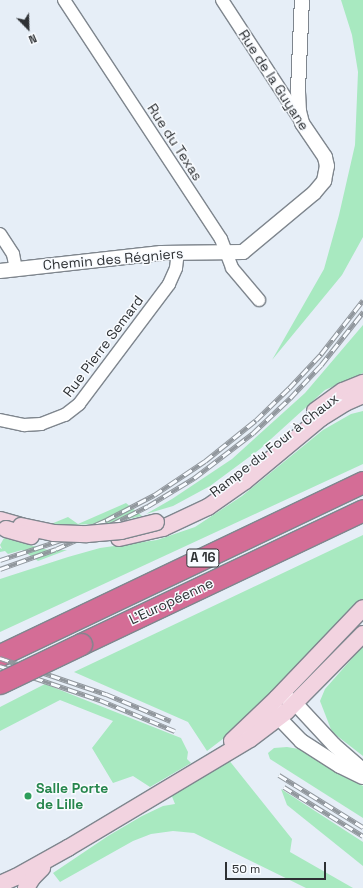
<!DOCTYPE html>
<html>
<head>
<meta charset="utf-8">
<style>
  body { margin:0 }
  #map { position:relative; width:363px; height:888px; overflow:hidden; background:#e6eef7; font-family:"Space Grotesk",sans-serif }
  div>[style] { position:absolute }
  .green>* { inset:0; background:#a8e9c0 }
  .roads { filter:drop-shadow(1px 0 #7f868e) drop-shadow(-1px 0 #7f868e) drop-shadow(0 1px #7f868e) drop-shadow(0 -1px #7f868e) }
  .minor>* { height:12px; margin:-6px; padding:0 6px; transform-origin:6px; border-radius:6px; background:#fff }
  .tertiary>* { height:14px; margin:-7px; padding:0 7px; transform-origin:7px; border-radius:7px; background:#fff }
  .secondary>* { height:16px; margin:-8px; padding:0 8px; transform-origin:8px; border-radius:8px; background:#f2d3e0 }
  .motorway>* { height:21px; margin:-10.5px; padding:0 10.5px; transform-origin:10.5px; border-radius:10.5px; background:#d46d96 }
  .rail>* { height:4.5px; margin-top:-2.25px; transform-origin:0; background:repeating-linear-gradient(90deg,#f8fbff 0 9px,#91979d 0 18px); box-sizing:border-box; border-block:1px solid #91979d }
  .bridges { filter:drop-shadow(1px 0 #7f868e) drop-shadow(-1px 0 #7f868e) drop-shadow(0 1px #7f868e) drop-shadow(0 -1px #7f868e) }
  .secondary-bridge>* { height:16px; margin:-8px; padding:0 8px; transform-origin:8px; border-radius:8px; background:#f2d3e0 }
  .motorway-bridge>* { height:21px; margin:-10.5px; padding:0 10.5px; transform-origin:10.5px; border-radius:10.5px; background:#d46d96 }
  .dots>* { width:11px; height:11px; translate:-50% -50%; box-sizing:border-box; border:2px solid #f8fbff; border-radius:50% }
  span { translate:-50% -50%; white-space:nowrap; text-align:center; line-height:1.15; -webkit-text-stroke:3px #f8fbff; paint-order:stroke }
  .shield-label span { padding:1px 3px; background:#f8fbff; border:1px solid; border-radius:3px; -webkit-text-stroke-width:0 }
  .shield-label { font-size:13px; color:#2e3134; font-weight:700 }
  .street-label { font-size:14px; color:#2e3134 }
  .leisure-label { font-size:14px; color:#27864d; font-weight:700 }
  .left { translate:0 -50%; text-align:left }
  .north { position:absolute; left:8px; top:8px; width:40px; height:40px; -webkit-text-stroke:3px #f8fbff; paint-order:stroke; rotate:157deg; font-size:11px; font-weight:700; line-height:16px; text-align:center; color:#2e3134 }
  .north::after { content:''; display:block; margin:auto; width:14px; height:18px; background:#2e3134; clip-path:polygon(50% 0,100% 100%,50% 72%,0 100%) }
  .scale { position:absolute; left:225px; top:862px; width:101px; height:18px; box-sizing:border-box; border:2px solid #2e3134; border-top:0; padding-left:5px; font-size:12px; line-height:14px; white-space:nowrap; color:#2e3134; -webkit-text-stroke:3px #f8fbff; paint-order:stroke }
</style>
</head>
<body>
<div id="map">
  <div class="green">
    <i style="clip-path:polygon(341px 0,363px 0,363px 237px,342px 275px,272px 360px,324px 269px,339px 215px,355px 145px,358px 72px,352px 35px)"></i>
    <i style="clip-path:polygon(363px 325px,363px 373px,325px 390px,260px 449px,210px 486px,173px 506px,146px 514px,172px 499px,232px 459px,305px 393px)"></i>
    <i style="clip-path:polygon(363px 411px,363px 464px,0 632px,0 579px,68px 557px,100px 548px,157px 540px,195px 527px,242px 496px,323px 430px,351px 414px)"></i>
    <i style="clip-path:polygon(126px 503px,142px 516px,109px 523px,73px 525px,51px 524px,68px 517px,78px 524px)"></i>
    <i style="clip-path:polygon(363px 535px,363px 602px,232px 732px,207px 751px,188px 722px,74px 672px)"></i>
    <i style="clip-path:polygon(4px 538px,48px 550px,67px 550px,38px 561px,22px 550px,8px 554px,5px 551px,0 552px,0 548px,2px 549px,0 545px)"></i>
    <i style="clip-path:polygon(363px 646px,363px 756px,332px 732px,320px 701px,325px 689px)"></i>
    <i style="clip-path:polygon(45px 684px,181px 738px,188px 752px,187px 759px,191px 763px,150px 787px,133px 776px,113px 783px,92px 748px,113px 721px,60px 700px,0 731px,0 707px)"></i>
    <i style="clip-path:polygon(287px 747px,299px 749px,363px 786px,363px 818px,270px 759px,268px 753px,274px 748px)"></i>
    <i style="clip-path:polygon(228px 759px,292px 839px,290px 852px,353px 888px,306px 888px,194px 833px,173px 831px,151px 834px,133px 841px,60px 882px,53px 873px,108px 836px,142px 816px,163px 806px,175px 804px,171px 794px)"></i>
    <i style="clip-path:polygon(281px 789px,363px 842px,363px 866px,287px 805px)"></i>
  </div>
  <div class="roads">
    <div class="minor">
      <i style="left:64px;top:0;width:286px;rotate:56.7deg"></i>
      <i style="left:221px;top:239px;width:31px;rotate:69deg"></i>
      <i style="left:232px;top:268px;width:42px;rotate:49.8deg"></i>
      <i style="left:222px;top:0;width:145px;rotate:56.9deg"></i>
      <i style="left:0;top:234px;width:24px;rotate:57deg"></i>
      <i style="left:13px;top:254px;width:15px;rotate:79deg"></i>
      <i style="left:0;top:420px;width:25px;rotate:12deg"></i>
      <i style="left:24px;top:425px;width:17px;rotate:-3deg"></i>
      <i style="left:41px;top:424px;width:26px;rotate:-21deg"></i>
      <i style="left:65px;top:415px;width:18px;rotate:-38deg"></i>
      <i style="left:79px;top:404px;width:150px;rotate:-53.1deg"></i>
      <i style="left:169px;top:284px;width:17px;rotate:-66deg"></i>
      <i style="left:176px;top:268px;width:16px;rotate:-83deg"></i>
    </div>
    <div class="tertiary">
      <i style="left:0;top:271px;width:162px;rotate:-6.4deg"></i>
      <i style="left:161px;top:253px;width:82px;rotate:-0.7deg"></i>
      <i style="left:243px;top:252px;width:92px;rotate:-39.7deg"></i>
      <i style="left:314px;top:193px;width:16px;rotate:-50deg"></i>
      <i style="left:324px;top:181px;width:15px;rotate:-79deg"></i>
      <i style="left:327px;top:166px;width:9px;rotate:-103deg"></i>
      <i style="left:325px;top:157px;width:41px;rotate:-124.1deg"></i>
      <i style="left:302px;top:123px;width:12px;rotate:-104deg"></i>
      <i style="left:299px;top:111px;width:21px;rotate:-93deg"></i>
      <i style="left:298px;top:90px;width:90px;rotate:-87.5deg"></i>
      <i style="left:287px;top:698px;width:9px;rotate:32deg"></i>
      <i style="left:295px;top:703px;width:57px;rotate:47.1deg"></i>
      <i style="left:334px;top:745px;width:38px;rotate:41deg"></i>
      <i style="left:275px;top:707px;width:12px;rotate:70deg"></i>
      <i style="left:279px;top:718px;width:32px;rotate:46deg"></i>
      <i style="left:301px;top:741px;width:46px;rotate:32.7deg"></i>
      <i style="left:340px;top:766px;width:25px;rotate:26deg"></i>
    </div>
    <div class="secondary">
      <i style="left:315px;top:411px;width:34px;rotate:-36deg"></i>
      <i style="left:343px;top:391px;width:22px;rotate:-22deg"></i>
      <i style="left:0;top:520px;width:22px;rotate:16deg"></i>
      <i style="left:119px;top:538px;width:45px;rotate:-12.8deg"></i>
      <i style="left:163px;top:528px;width:50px;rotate:-25deg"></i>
      <i style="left:208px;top:507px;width:45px;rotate:-35.1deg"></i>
      <i style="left:245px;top:481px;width:99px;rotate:-39.7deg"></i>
      <i style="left:321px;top:418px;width:28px;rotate:-32deg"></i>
      <i style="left:345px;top:403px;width:20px;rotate:-24deg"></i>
      <i style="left:232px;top:741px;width:62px;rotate:-43.7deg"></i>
      <i style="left:277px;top:698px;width:124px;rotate:-46.3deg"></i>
      <i style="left:0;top:884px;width:17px;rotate:-24deg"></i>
      <i style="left:16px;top:877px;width:60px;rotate:-29.1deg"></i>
      <i style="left:68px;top:848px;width:212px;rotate:-30.9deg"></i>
      <i style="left:250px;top:739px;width:46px;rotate:-37.1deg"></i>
      <i style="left:287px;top:711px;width:108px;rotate:-45.4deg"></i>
      <i style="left:26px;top:888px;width:13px;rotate:-58deg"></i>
      <i style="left:33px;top:877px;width:13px;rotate:-45deg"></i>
    </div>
    <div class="motorway">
      <i style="left:81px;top:644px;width:312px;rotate:-25.4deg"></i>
      <i style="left:0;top:655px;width:402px;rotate:-25.5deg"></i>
    </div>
  </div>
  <div class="rail">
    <i style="left:0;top:560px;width:67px;rotate:-18.2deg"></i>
    <i style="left:64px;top:539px;width:46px;rotate:-24.3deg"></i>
    <i style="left:106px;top:520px;width:54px;rotate:-27.5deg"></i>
    <i style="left:154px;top:495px;width:61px;rotate:-33.7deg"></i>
    <i style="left:205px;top:461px;width:65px;rotate:-38.8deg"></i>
    <i style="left:256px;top:420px;width:46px;rotate:-44.1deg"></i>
    <i style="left:289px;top:388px;width:47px;rotate:-46.7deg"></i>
    <i style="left:321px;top:354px;width:68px;rotate:-52.1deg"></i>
    <i style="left:0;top:569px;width:59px;rotate:-19.7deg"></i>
    <i style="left:56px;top:549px;width:61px;rotate:-24.1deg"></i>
    <i style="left:112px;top:524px;width:40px;rotate:-26.6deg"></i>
    <i style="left:148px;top:506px;width:54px;rotate:-31.3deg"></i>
    <i style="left:194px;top:478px;width:74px;rotate:-37.3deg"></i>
    <i style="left:253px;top:433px;width:51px;rotate:-43.4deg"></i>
    <i style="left:290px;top:398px;width:45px;rotate:-46.8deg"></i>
    <i style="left:321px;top:365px;width:68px;rotate:-51.6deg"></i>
    <i style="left:0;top:658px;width:112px;rotate:18.8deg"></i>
    <i style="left:106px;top:694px;width:70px;rotate:22.6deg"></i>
    <i style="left:0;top:666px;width:106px;rotate:18.8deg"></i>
    <i style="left:100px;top:700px;width:81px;rotate:22.5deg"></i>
    <i style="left:279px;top:775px;width:99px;rotate:31.8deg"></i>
    <i style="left:284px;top:787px;width:93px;rotate:31.8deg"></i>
  </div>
  <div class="bridges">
    <div class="secondary-bridge">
      <i style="left:21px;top:526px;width:34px;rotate:12deg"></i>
      <i style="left:54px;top:533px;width:33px;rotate:2deg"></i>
      <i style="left:87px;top:534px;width:34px;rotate:-5deg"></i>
      <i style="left:121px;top:531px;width:36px;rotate:-14deg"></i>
      <i style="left:6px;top:529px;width:26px;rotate:16deg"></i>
    </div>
    <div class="motorway-bridge">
      <i style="left:0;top:683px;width:90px;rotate:-25.7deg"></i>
    </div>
  </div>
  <div class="dots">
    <i style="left:28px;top:796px;background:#2e9e5b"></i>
  </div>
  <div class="shield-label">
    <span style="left:203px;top:558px">A 16</span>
  </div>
  <div class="street-label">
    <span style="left:274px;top:80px;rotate:57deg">Rue de la Guyane</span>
    <span style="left:175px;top:142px;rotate:57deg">Rue du Texas</span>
    <span style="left:113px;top:259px;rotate:-5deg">Chemin des Régniers</span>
    <span style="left:103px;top:346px;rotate:-53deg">Rue Pierre Semard</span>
    <span style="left:274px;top:445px;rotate:-38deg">Rampe du Four à Chaux</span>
    <span style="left:171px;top:601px;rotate:-25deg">L'Européenne</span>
  </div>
  <div class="leisure-label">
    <span class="left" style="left:36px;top:796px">Salle Porte<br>de Lille</span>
  </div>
  <div class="north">N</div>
  <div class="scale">50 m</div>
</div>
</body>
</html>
